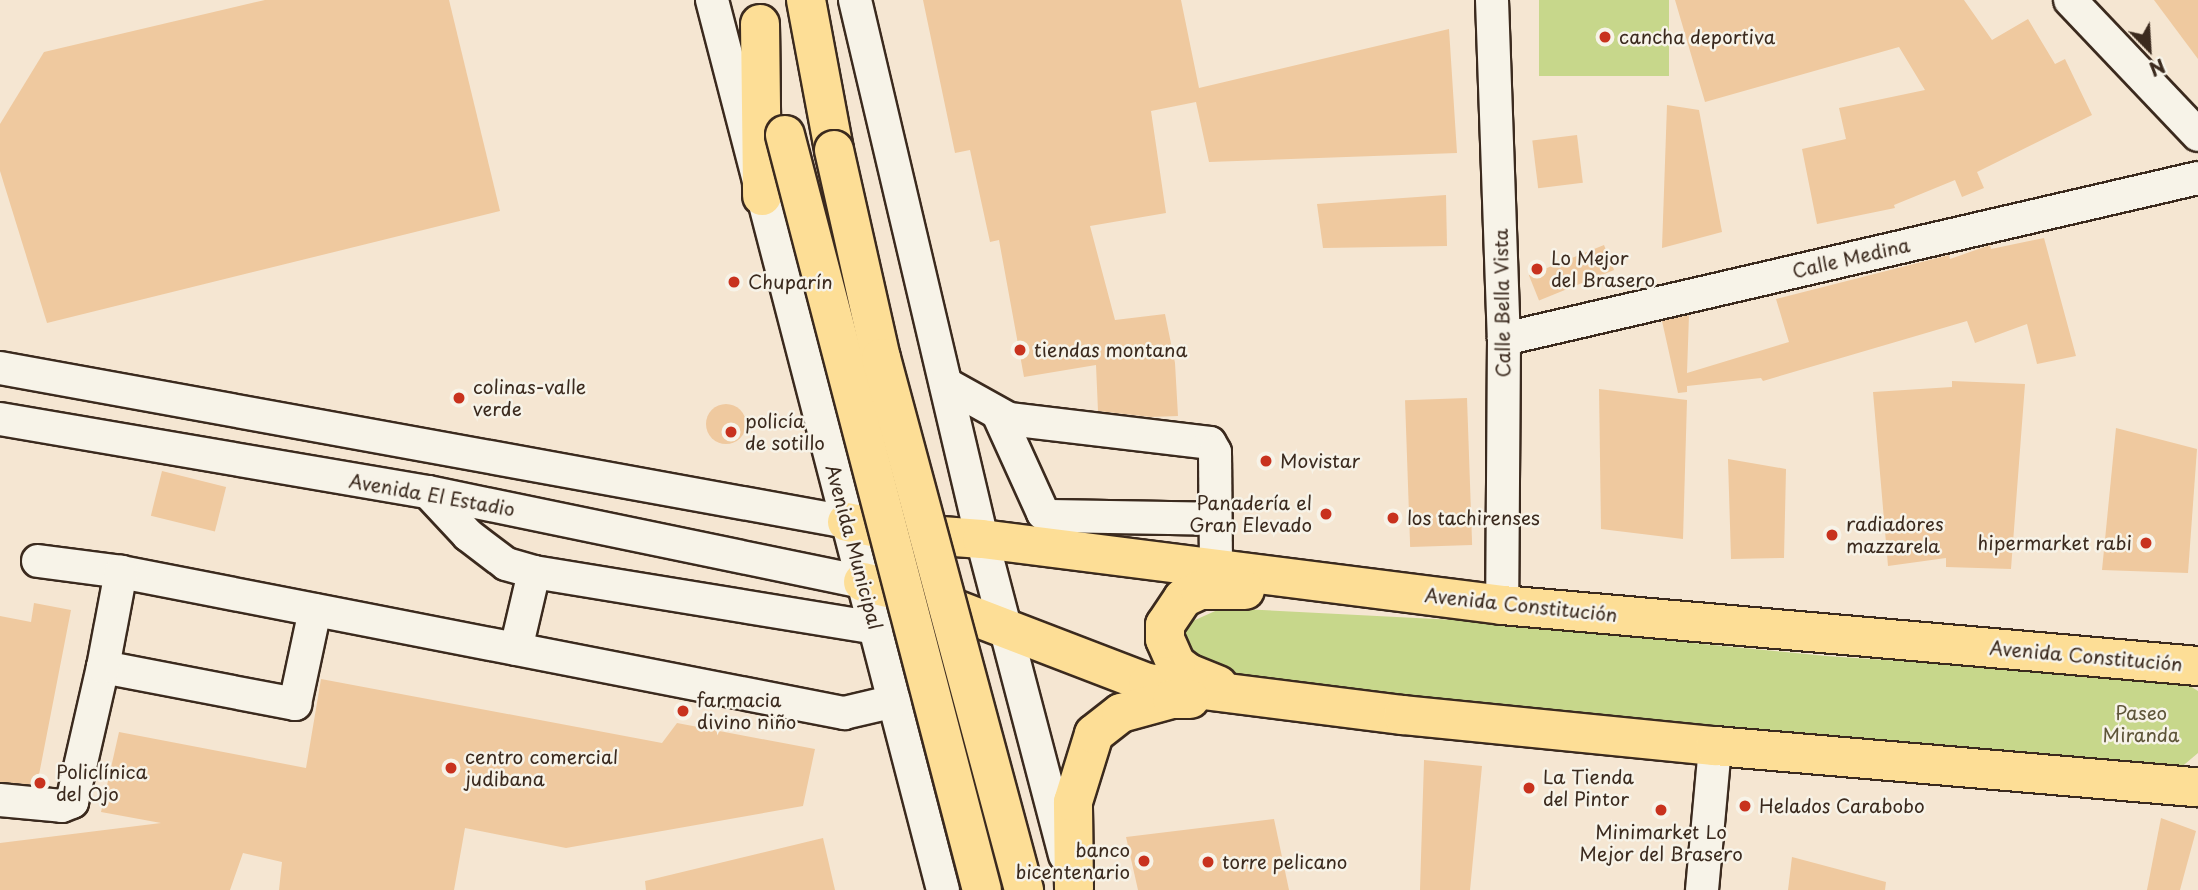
<!DOCTYPE html>
<html>
<head>
<meta charset="utf-8">
<style>
  body { margin:0 }
  #map { position:relative; width:2198px; height:890px; overflow:hidden; background:#f5e6d2; font-family:"Playpen Sans",sans-serif }
  div>[style] { position:absolute }
  .green>* { inset:0; background:#c7d78b; transform-origin:0 0 }
  .building>* { inset:0; background:#efc99f; transform-origin:0 0 }
  .round { border-radius:50% }
  .roads { filter:drop-shadow(2px 0 #3b2a1e) drop-shadow(-2px 0 #3b2a1e) drop-shadow(0 2px #3b2a1e) drop-shadow(0 -2px #3b2a1e) }
  .minor>* { height:32px; margin:-16px; padding:0 16px; transform-origin:16px; border-radius:16px; background:#f7f3e8 }
  .major>* { height:38px; margin:-19px; padding:0 19px; transform-origin:19px; border-radius:19px; background:#fdde96 }
  .highway>* { height:38px; margin:-19px; padding:0 19px; transform-origin:19px; border-radius:19px; background:#fdde96 }
  .bridges { filter:drop-shadow(2px 0 #3b2a1e) drop-shadow(-2px 0 #3b2a1e) drop-shadow(0 2px #3b2a1e) drop-shadow(0 -2px #3b2a1e) }
  .highway-bridge>* { height:38px; margin:-19px; padding:0 19px; transform-origin:19px; border-radius:19px; background:#fdde96 }
  .dots>* { width:19px; height:19px; translate:-50% -50%; box-sizing:border-box; border:4px solid #f7f3e8; border-radius:50% }
  span { translate:-50% -50%; white-space:nowrap; text-align:center; line-height:1.15; -webkit-text-stroke:5px #f7f3e8; paint-order:stroke }
  .poi-label { font-size:19px; color:#3b2a1e }
  .left { translate:0 -50%; text-align:left }
  .right { translate:-100% -50%; text-align:right }
  .street-label { font-size:19px; color:#3b2a1e }
  .park-label { font-size:19px; color:#5e5539 }
  .north { position:absolute; left:2114px; top:14px; width:70px; height:70px; -webkit-text-stroke:5px #f7f3e8; paint-order:stroke; rotate:156deg; font-size:19px; font-weight:700; line-height:28px; text-align:center; color:#3b2a1e }
  .north::after { content:''; display:block; margin:auto; width:24px; height:32px; background:#3b2a1e; clip-path:polygon(50% 0,100% 100%,50% 72%,0 100%) }
</style>
</head>
<body>
<div id="map">
  <div class="green">
    <i style="left:1539px;top:0;width:130px;height:76px"></i>
    <i style="clip-path:polygon(1222px 608px,1455px 620px,1826px 656px,2180px 680px,2198px 691px,2198px 753px,2179px 769px,1388px 703px,1205px 674px,1182px 651px,1186px 624px)"></i>
  </div>
  <div class="building">
    <i style="clip-path:polygon(265px 0,449px 0,500px 211px,47px 323px,0 171px,0 124px,44px 52px)"></i>
    <i style="clip-path:polygon(923px 0,1181px 0,1199px 88px,1449px 29px,1457px 153px,1209px 162px,1196px 102px,1151px 111px,1166px 213px,1090px 226px,1115px 320px,1165px 314px,1175px 363px,1178px 416px,1151px 417px,1098px 411px,1096px 365px,1024px 377px,999px 240px,990px 242px,970px 150px,955px 153px)"></i>
    <i style="clip-path:polygon(1675px 0,1964px 0,1992px 40px,2028px 19px,2055px 64px,2065px 59px,2092px 115px,1977px 172px,1984px 188px,1962px 197px,1955px 180px,1894px 205px,1895px 208px,1817px 224px,1802px 149px,1846px 139px,1839px 108px,1925px 90px,1899px 47px,1705px 102px)"></i>
    <i style="clip-path:polygon(2154px 0,2198px 0,2198px 59px)"></i>
    <i style="clip-path:polygon(1667px 105px,1699px 110px,1722px 232px,1662px 248px)"></i>
    <i style="left:1577px;top:135px;width:48px;height:45px;rotate:83deg"></i>
    <i style="clip-path:polygon(1446px 195px,1447px 246px,1323px 248px,1317px 204px)"></i>
    <i style="clip-path:polygon(2044px 238px,2076px 356px,2037px 364px,2027px 324px,1975px 343px,1967px 321px,1763px 381px,1761px 378px,1687px 386px,1687px 392px,1678px 393px,1662px 321px,1689px 315px,1687px 373px,1789px 342px,1776px 299px,1949px 255px,1950px 259px,1990px 245px,1991px 249px)"></i>
    <i style="left:1604px;top:245px;width:27px;height:81px;rotate:68deg"></i>
    <i style="clip-path:polygon(1952px 381px,2025px 384px,2011px 569px,1946px 567px,1946px 558px,1888px 566px,1873px 392px,1952px 387px)"></i>
    <i style="clip-path:polygon(1599px 389px,1687px 400px,1683px 539px,1601px 529px)"></i>
    <i style="left:1467px;top:398px;width:147px;height:62px;rotate:88deg"></i>
    <i class="round" style="left:706px;top:404px;width:40px;height:40px"></i>
    <i style="clip-path:polygon(2116px 428px,2197px 449px,2188px 573px,2102px 570px)"></i>
    <i style="clip-path:polygon(1728px 459px,1786px 469px,1784px 558px,1731px 559px)"></i>
    <i style="left:162px;top:471px;width:66px;height:46px;rotate:14deg"></i>
    <i style="clip-path:polygon(34px 603px,71px 610px,37px 785px,0 782px,0 616px,31px 622px)"></i>
    <i style="clip-path:polygon(321px 679px,662px 743px,677px 723px,815px 749px,803px 806px,566px 848px,465px 828px,454px 890px,279px 890px,282px 862px,243px 853px,230px 890px,0 890px,0 843px,161px 823px,101px 812px,119px 732px,306px 768px)"></i>
    <i style="clip-path:polygon(1424px 760px,1482px 766px,1470px 890px,1420px 890px)"></i>
    <i style="clip-path:polygon(2161px 818px,2196px 831px,2180px 890px,2147px 890px)"></i>
    <i style="clip-path:polygon(1274px 819px,1289px 890px,1138px 890px,1126px 837px)"></i>
    <i style="clip-path:polygon(823px 838px,835px 890px,646px 890px,645px 881px)"></i>
    <i style="clip-path:polygon(1792px 857px,1886px 882px,1885px 890px,1788px 890px)"></i>
  </div>
  <div class="roads">
    <div class="minor">
      <i style="left:712px;top:0;width:919px;rotate:75.45deg"></i>
      <i style="left:855px;top:0;width:554px;rotate:76.74deg"></i>
      <i style="left:982px;top:539px;width:327px;rotate:75.3deg"></i>
      <i style="left:1492px;top:0;width:339px;rotate:88deg"></i>
      <i style="left:1504px;top:339px;width:266px;rotate:90.4deg"></i>
      <i style="left:2070px;top:0;width:186px;rotate:46.5deg"></i>
      <i style="left:1504px;top:339px;width:712px;rotate:-13.06deg"></i>
      <i style="left:0;top:368px;width:861px;rotate:10.3deg"></i>
      <i style="left:946px;top:384px;width:72px;rotate:29.1deg"></i>
      <i style="left:1009px;top:419px;width:202px;rotate:6.8deg"></i>
      <i style="left:1210px;top:443px;width:10px;rotate:61deg"></i>
      <i style="left:1215px;top:452px;width:117px;rotate:89.5deg"></i>
      <i style="left:999px;top:416px;width:107px;rotate:65.6deg"></i>
      <i style="left:1043px;top:513px;width:8px;rotate:23deg"></i>
      <i style="left:1050px;top:516px;width:164px;rotate:1deg"></i>
      <i style="left:0;top:419px;width:434px;rotate:9.7deg"></i>
      <i style="left:428px;top:492px;width:444px;rotate:11.7deg"></i>
      <i style="left:428px;top:492px;width:59px;rotate:47.1deg"></i>
      <i style="left:468px;top:535px;width:48px;rotate:37.3deg"></i>
      <i style="left:506px;top:564px;width:29px;rotate:16deg"></i>
      <i style="left:534px;top:572px;width:347px;rotate:9.3deg"></i>
      <i style="left:38px;top:561px;width:84px;rotate:7.5deg"></i>
      <i style="left:121px;top:572px;width:737px;rotate:11.04deg"></i>
      <i style="left:844px;top:713px;width:52px;rotate:-13.2deg"></i>
      <i style="left:516px;top:649px;width:79px;rotate:-76.8deg"></i>
      <i style="left:103px;top:667px;width:196px;rotate:10.9deg"></i>
      <i style="left:295px;top:704px;width:96px;rotate:-78deg"></i>
      <i style="left:0;top:800px;width:62px;rotate:5.5deg"></i>
      <i style="left:62px;top:806px;width:11px;rotate:-22deg"></i>
      <i style="left:72px;top:802px;width:139px;rotate:-77.1deg"></i>
      <i style="left:103px;top:667px;width:97px;rotate:-79.3deg"></i>
      <i style="left:1702px;top:890px;width:145px;rotate:-84.8deg"></i>
    </div>
    <div class="major">
      <i style="left:847px;top:522px;width:55px;rotate:11.5deg"></i>
      <i style="left:901px;top:533px;width:81px;rotate:4.2deg"></i>
      <i style="left:982px;top:539px;width:524px;rotate:7.23deg"></i>
      <i style="left:1502px;top:605px;width:699px;rotate:5.01deg"></i>
      <i style="left:863px;top:582px;width:60px;rotate:13.6deg"></i>
      <i style="left:921px;top:596px;width:243px;rotate:21deg"></i>
      <i style="left:1148px;top:683px;width:257px;rotate:7.2deg"></i>
      <i style="left:1403px;top:715px;width:314px;rotate:5.7deg"></i>
      <i style="left:1715px;top:746px;width:485px;rotate:4.9deg"></i>
      <i style="left:1218px;top:685px;width:32px;rotate:-158deg"></i>
      <i style="left:1188px;top:673px;width:15px;rotate:-143deg"></i>
      <i style="left:1176px;top:664px;width:27px;rotate:-114deg"></i>
      <i style="left:1165px;top:639px;width:14px;rotate:-90deg"></i>
      <i style="left:1165px;top:625px;width:32px;rotate:-56deg"></i>
      <i style="left:1183px;top:598px;width:19px;rotate:-25deg"></i>
      <i style="left:1200px;top:590px;width:45px"></i>
      <i style="left:1074px;top:889px;width:87px;rotate:-90.7deg"></i>
      <i style="left:1073px;top:802px;width:71px;rotate:-72.8deg"></i>
      <i style="left:1094px;top:734px;width:34px;rotate:-38deg"></i>
      <i style="left:1121px;top:713px;width:53px;rotate:-15.4deg"></i>
      <i style="left:1172px;top:699px;width:18px"></i>
    </div>
    <div class="highway">
      <i style="left:806px;top:0;width:153px;rotate:79.4deg"></i>
      <i style="left:760px;top:24px;width:172px;rotate:89.3deg"></i>
    </div>
  </div>
  <div class="bridges">
    <div class="highway-bridge">
      <i style="left:785px;top:135px;width:780px;rotate:75.38deg"></i>
      <i style="left:834px;top:150px;width:213px;rotate:77.3deg"></i>
      <i style="left:881px;top:358px;width:551px;rotate:74.95deg"></i>
    </div>
  </div>
  <div class="dots">
    <i style="left:1605px;top:37px;background:#c8321e"></i>
    <i style="left:1537px;top:269px;background:#c8321e"></i>
    <i style="left:734px;top:282px;background:#c8321e"></i>
    <i style="left:1020px;top:350px;background:#c8321e"></i>
    <i style="left:459px;top:398px;background:#c8321e"></i>
    <i style="left:731px;top:432px;background:#c8321e"></i>
    <i style="left:1266px;top:461px;background:#c8321e"></i>
    <i style="left:1326px;top:514px;background:#c8321e"></i>
    <i style="left:1393px;top:518px;background:#c8321e"></i>
    <i style="left:1832px;top:535px;background:#c8321e"></i>
    <i style="left:2146px;top:543px;background:#c8321e"></i>
    <i style="left:683px;top:711px;background:#c8321e"></i>
    <i style="left:451px;top:768px;background:#c8321e"></i>
    <i style="left:40px;top:783px;background:#c8321e"></i>
    <i style="left:1529px;top:788px;background:#c8321e"></i>
    <i style="left:1745px;top:806px;background:#c8321e"></i>
    <i style="left:1661px;top:810px;background:#c8321e"></i>
    <i style="left:1144px;top:861px;background:#c8321e"></i>
    <i style="left:1208px;top:862px;background:#c8321e"></i>
  </div>
  <div class="poi-label">
    <span class="left" style="left:1619px;top:37px">cancha deportiva</span>
    <span class="left" style="left:1551px;top:269px">Lo Mejor<br>del Brasero</span>
    <span class="left" style="left:748px;top:282px">Chuparín</span>
    <span class="left" style="left:1034px;top:350px">tiendas montana</span>
    <span class="left" style="left:473px;top:398px">colinas-valle<br>verde</span>
    <span class="left" style="left:745px;top:432px">policía<br>de sotillo</span>
    <span class="left" style="left:1280px;top:461px">Movistar</span>
    <span class="right" style="left:1312px;top:514px">Panadería el<br>Gran Elevado</span>
    <span class="left" style="left:1407px;top:518px">los tachirenses</span>
    <span class="left" style="left:1846px;top:535px">radiadores<br>mazzarela</span>
    <span class="right" style="left:2132px;top:543px">hipermarket rabi</span>
    <span class="left" style="left:697px;top:711px">farmacia<br>divino niño</span>
    <span class="left" style="left:465px;top:768px">centro comercial<br>judibana</span>
    <span class="left" style="left:56px;top:783px">Policlínica<br>del Ojo</span>
    <span class="left" style="left:1543px;top:788px">La Tienda<br>del Pintor</span>
    <span class="left" style="left:1759px;top:806px">Helados Carabobo</span>
    <span style="left:1661px;top:843px">Minimarket Lo<br>Mejor del Brasero</span>
    <span class="right" style="left:1130px;top:861px">banco<br>bicentenario</span>
    <span class="left" style="left:1222px;top:862px">torre pelicano</span>
  </div>
  <div class="street-label">
    <span style="left:1851px;top:258px;rotate:-13deg">Calle Medina</span>
    <span style="left:1502px;top:303px;rotate:-91deg">Calle Bella Vista</span>
    <span style="left:432px;top:495px;rotate:10deg">Avenida El Estadio</span>
    <span style="left:854px;top:547px;rotate:75deg">Avenida Municipal</span>
    <span style="left:1521px;top:605px;rotate:6deg">Avenida Constitución</span>
    <span style="left:2086px;top:656px;rotate:5deg">Avenida Constitución</span>
  </div>
  <div class="park-label">
    <span style="left:2141px;top:724px">Paseo<br>Miranda</span>
  </div>
  <div class="north">N</div>
</div>
</body>
</html>
